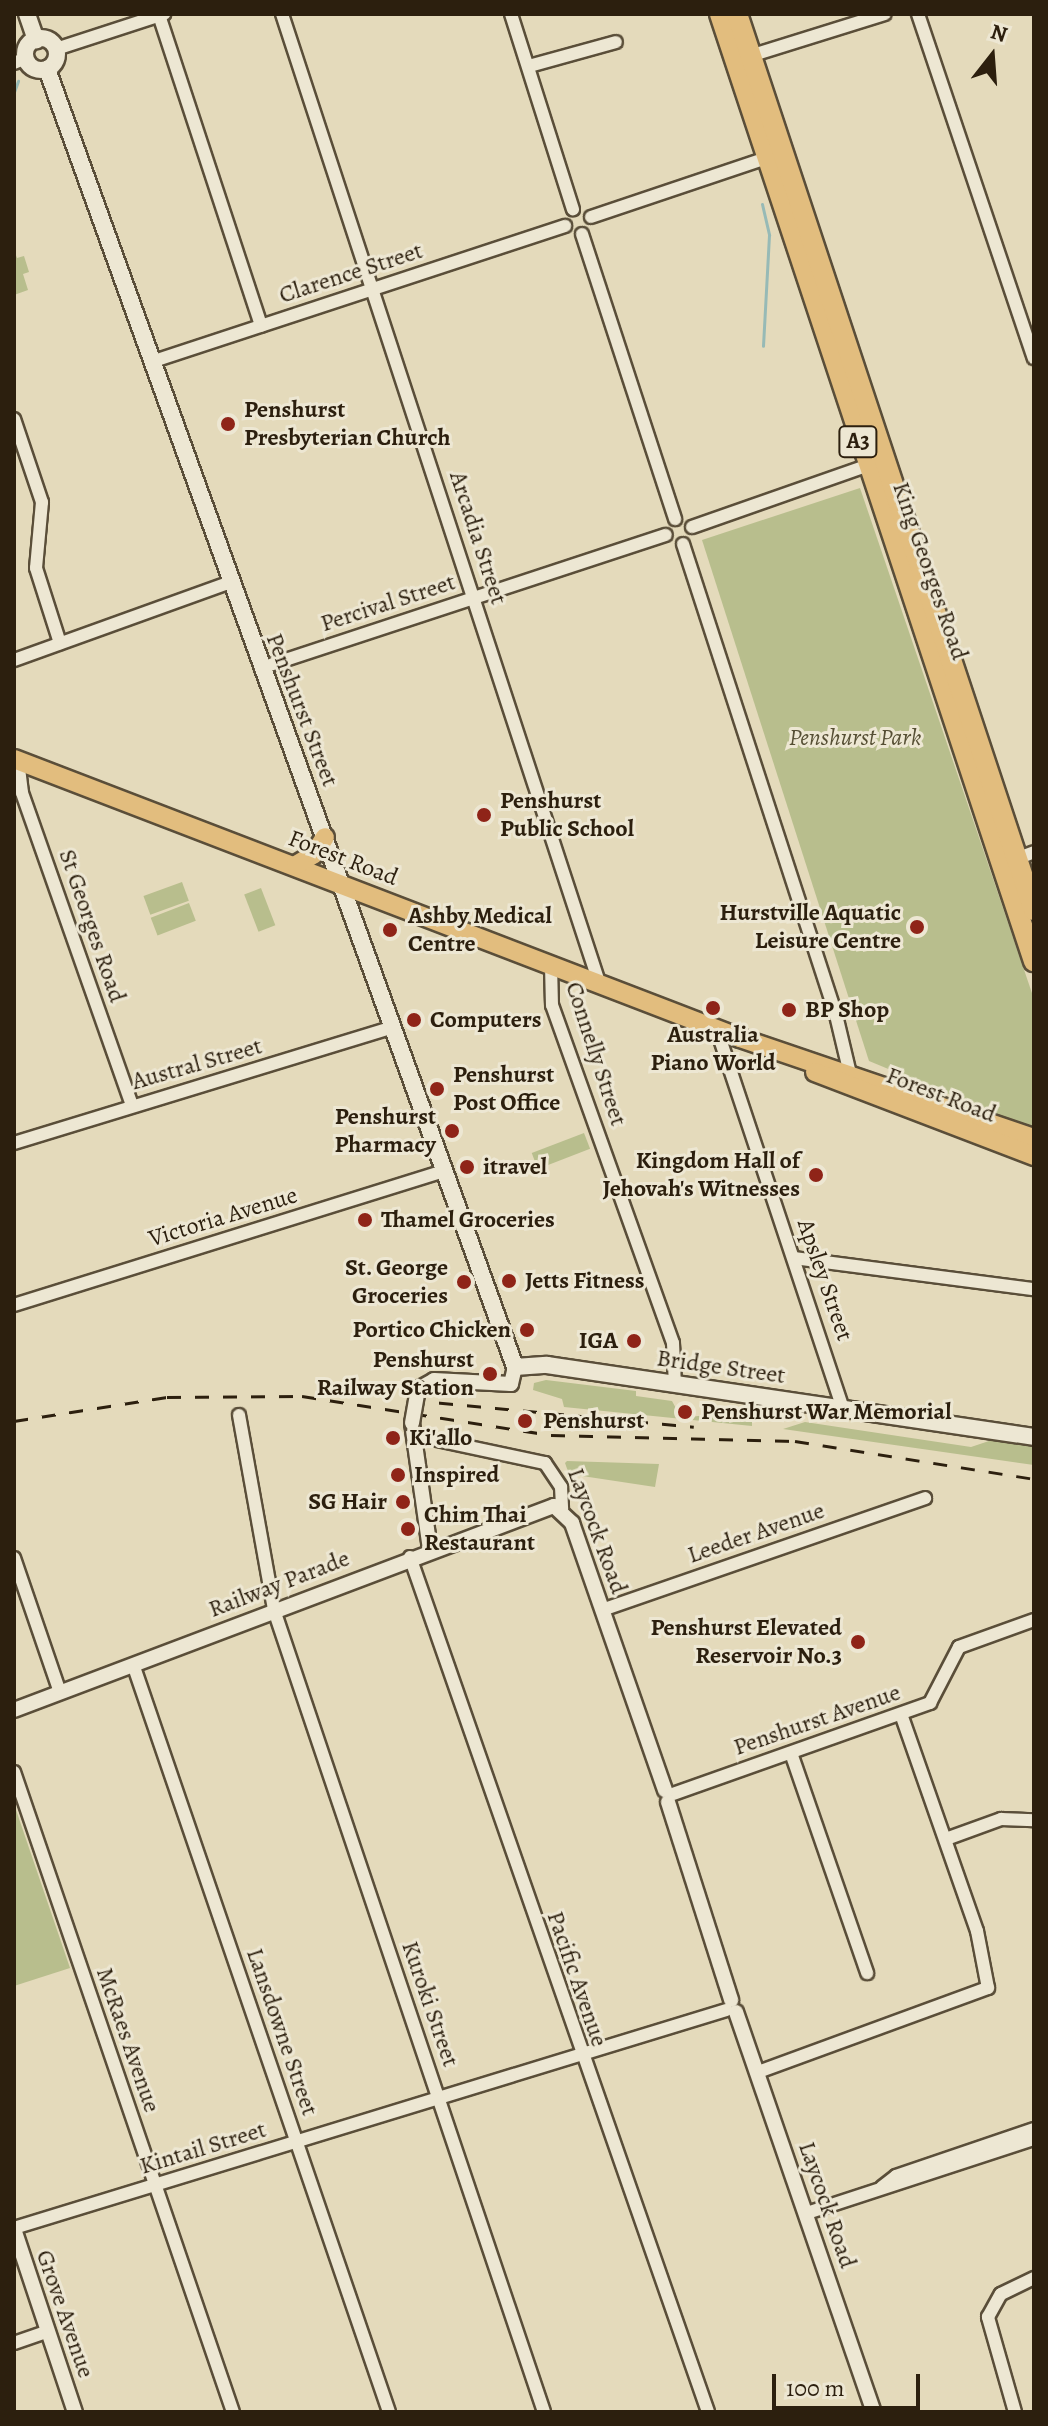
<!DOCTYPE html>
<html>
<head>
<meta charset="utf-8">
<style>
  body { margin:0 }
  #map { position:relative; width:1048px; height:2426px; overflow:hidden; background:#e4dabb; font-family:Alegreya,serif }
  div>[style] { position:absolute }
  .green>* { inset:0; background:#b8be8d; transform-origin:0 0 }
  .stream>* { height:3px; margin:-1.5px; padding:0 1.5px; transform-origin:1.5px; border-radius:1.5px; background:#97bab6 }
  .roads { filter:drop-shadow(2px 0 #5a4e39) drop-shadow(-2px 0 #5a4e39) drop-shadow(0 2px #5a4e39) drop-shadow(0 -2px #5a4e39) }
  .minor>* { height:12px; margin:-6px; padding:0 6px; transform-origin:6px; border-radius:6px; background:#ede7d3 }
  .tertiary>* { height:14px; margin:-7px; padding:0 7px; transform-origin:7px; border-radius:7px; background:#ede7d3 }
  .secondary>* { height:16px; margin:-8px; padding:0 8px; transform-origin:8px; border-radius:8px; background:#ede7d3 }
  .secondary>.ring { margin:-8px; padding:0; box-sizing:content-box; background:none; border:16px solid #ede7d3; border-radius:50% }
  .primary>* { height:18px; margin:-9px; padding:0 9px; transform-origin:9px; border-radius:9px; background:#e2bd7e }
  .trunk>* { height:20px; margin:-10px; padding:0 10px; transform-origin:10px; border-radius:10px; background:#e2bd7e }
  .rail>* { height:3px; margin-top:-1.5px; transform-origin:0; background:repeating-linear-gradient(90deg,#2c1f0e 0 14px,transparent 0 28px) }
  .bridges { filter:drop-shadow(2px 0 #5a4e39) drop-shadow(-2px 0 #5a4e39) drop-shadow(0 2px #5a4e39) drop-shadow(0 -2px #5a4e39) }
  .tertiary-bridge>* { height:14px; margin:-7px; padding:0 7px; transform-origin:7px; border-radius:7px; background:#ede7d3 }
  .dots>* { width:22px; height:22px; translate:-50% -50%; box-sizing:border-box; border:4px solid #ede7d3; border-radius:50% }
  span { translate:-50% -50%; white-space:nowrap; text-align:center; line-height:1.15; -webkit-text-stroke:6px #ede7d3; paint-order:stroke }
  .shield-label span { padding:2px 6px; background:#ede7d3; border:2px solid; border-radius:6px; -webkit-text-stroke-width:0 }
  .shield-label { font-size:22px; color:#2c1f0e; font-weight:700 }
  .street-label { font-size:24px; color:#2c1f0e }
  .poi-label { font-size:24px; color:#2c1f0e; font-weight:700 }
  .left { translate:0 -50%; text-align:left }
  .right { translate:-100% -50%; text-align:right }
  .park-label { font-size:24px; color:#564f34; font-style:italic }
  .frame { position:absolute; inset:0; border:16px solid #2c1f0e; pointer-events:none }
  .north { position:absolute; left:952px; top:16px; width:80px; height:80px; -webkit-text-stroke:6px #ede7d3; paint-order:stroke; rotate:17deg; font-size:22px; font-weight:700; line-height:32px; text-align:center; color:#2c1f0e }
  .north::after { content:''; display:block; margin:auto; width:28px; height:36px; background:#2c1f0e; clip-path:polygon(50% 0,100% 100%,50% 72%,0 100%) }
  .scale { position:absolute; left:772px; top:2374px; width:148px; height:36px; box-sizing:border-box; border:4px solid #2c1f0e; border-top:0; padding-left:10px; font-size:24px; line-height:28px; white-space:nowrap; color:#2c1f0e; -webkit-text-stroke:6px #ede7d3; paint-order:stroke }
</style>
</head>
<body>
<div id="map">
  <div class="green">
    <i style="clip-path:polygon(14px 250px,17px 258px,24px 256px,29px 272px,23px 274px,28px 290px,14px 295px)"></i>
    <i style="clip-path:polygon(860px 488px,1034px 999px,1034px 1129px,869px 1061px,702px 540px)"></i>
    <i style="left:182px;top:882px;width:20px;height:41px;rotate:70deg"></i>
    <i style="left:261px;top:888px;width:40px;height:18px;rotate:69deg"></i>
    <i style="left:189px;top:903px;width:19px;height:41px;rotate:69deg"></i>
    <i style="left:584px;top:1133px;width:17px;height:56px;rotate:69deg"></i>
    <i style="clip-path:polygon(546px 1380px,636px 1391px,636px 1396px,672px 1401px,678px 1412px,691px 1417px,705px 1415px,704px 1409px,732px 1412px,752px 1420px,752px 1426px,564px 1407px,562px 1399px,533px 1390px,534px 1383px)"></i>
    <i style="clip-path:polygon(805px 1422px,971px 1447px,998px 1438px,1034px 1446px,1034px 1465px,783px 1429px)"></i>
    <i style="clip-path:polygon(565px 1463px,567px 1461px,659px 1464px,655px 1487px,569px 1474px)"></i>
    <i style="clip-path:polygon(14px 1804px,70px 1968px,14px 1986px)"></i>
  </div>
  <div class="stream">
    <i style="left:14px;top:92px;width:12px;rotate:-70deg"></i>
    <i style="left:762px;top:204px;width:32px;rotate:77deg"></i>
    <i style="left:769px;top:235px;width:111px;rotate:93.1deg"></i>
  </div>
  <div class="roads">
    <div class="minor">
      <i style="left:282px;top:14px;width:1022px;rotate:71.87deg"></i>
      <i style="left:511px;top:14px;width:205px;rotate:72.4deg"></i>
      <i style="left:918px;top:14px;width:363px;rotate:71.4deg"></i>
      <i style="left:159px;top:15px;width:327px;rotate:71.8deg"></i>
      <i style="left:56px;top:49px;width:114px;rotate:-18deg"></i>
      <i style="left:750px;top:56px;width:141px;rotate:-17.3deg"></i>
      <i style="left:14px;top:63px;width:13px;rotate:-23deg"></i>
      <i style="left:529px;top:66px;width:90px;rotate:-15.4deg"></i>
      <i style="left:591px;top:217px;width:185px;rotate:-18.6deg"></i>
      <i style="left:582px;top:234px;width:300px;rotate:71.9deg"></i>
      <i style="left:151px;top:362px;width:436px;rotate:-18.2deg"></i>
      <i style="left:14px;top:419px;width:88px;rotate:71.4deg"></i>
      <i style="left:42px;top:502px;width:66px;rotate:95.2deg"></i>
      <i style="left:36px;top:568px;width:79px;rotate:72.3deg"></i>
      <i style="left:692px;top:527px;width:184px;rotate:-19.3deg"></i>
      <i style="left:683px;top:544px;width:495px;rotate:72deg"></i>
      <i style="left:836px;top:1015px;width:69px;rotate:76.6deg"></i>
      <i style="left:14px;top:660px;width:227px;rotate:-19.8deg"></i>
      <i style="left:261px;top:668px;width:426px;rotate:-18.2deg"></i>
      <i style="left:18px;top:760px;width:33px;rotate:83deg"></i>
      <i style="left:22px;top:793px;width:332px;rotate:70.6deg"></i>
      <i style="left:1016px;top:859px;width:19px;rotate:-21deg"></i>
      <i style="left:551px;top:965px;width:40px;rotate:88.6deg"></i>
      <i style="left:552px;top:1005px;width:359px;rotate:70.3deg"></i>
      <i style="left:673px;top:1343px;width:42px;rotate:87.3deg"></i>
      <i style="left:717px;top:1030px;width:399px;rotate:71.6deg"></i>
      <i style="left:14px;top:1143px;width:396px;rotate:-17deg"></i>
      <i style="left:794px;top:1258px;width:242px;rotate:7.4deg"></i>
      <i style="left:14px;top:1305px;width:451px;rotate:-17.3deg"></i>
      <i style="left:239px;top:1415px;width:198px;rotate:79.8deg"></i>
      <i style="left:274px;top:1610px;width:846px;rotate:71.39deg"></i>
      <i style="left:413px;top:1435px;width:135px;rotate:12deg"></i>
      <i style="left:545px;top:1463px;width:29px;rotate:56deg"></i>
      <i style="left:561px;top:1487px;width:22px;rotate:87deg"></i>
      <i style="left:410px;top:1557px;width:905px;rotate:70.78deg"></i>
      <i style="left:14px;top:1558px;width:142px;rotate:71.1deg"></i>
      <i style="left:602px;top:1610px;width:342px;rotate:-19.1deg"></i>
      <i style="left:134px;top:1667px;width:787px;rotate:71.1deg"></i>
      <i style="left:791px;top:1753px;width:233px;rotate:70.9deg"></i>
      <i style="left:14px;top:1772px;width:676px;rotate:71.11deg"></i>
      <i style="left:673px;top:1794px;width:273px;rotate:-19.5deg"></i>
      <i style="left:930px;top:1703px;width:63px;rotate:-62.6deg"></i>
      <i style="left:959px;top:1647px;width:80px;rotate:-19.8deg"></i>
      <i style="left:946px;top:1839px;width:59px;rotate:-20deg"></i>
      <i style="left:1001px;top:1819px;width:33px;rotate:2deg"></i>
      <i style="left:758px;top:2072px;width:245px;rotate:-20.1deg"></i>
      <i style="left:988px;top:1988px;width:58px;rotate:-100.9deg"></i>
      <i style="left:977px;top:1931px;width:230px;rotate:-109.3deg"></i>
      <i style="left:882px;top:2187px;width:18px;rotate:-38deg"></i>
      <i style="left:896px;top:2176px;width:146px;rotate:-18.8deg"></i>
      <i style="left:807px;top:2213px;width:239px;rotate:-18.1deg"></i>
      <i style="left:14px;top:2228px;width:745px;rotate:-17.02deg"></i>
      <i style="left:14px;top:2343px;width:36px;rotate:-19deg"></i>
      <i style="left:1015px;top:2412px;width:99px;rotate:-105.9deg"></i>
      <i style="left:988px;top:2317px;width:26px;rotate:-61deg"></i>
      <i style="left:1001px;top:2294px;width:37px;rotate:-26deg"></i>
    </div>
    <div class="tertiary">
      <i style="left:418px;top:1389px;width:18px;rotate:-29deg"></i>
      <i style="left:434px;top:1380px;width:77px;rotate:3deg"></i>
      <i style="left:511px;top:1384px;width:17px;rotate:-77deg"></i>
      <i style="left:412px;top:1423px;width:128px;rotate:81.9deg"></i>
      <i style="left:14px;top:1710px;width:577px;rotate:-20.7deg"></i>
      <i style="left:554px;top:1506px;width:25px;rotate:43deg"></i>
      <i style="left:572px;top:1523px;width:283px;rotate:70.8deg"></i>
      <i style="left:668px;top:1802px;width:208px;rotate:72.3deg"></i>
      <i style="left:736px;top:2012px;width:423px;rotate:71deg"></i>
      <i style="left:14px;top:2229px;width:193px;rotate:71.6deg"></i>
    </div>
    <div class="secondary">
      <i style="left:27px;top:14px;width:28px;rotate:71deg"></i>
      <i class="ring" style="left:25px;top:38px;width:16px;height:16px"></i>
      <i style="left:47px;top:69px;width:1380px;rotate:70.17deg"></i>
      <i style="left:515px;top:1367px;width:32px;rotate:-4deg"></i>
      <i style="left:547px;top:1365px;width:492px;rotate:8.4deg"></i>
    </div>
    <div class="primary">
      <i style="left:14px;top:759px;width:778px;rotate:21.02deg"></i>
      <i style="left:740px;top:1038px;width:311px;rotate:18.8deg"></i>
      <i style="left:296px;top:865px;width:21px;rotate:-31deg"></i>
      <i style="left:314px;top:854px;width:20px;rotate:-57deg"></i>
      <i style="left:815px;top:1072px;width:235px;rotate:21deg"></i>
    </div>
    <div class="trunk">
      <i style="left:720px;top:14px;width:998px;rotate:71.66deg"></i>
      <i style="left:737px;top:14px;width:944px;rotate:71.66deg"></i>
    </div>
  </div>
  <div class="rail">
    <i style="left:411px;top:1400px;width:284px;rotate:5.4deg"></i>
    <i style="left:14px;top:1421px;width:155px;rotate:-8.9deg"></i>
    <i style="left:167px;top:1397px;width:135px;rotate:-0.4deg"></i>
    <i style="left:302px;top:1396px;width:252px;rotate:8.9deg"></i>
    <i style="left:551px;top:1435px;width:244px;rotate:1.4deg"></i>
    <i style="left:795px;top:1441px;width:242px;rotate:9deg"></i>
  </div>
  <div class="bridges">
    <div class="tertiary-bridge">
      <i style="left:412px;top:1423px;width:35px;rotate:-80deg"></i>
    </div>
  </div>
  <div class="dots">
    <i style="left:228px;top:424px;background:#8f2418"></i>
    <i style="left:484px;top:815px;background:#8f2418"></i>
    <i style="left:917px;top:927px;background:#8f2418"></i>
    <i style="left:390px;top:930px;background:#8f2418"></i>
    <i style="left:713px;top:1008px;background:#8f2418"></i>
    <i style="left:789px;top:1010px;background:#8f2418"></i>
    <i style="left:414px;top:1020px;background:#8f2418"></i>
    <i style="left:437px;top:1089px;background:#8f2418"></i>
    <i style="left:452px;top:1131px;background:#8f2418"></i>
    <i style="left:467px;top:1167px;background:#8f2418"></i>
    <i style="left:816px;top:1175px;background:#8f2418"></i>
    <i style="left:365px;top:1220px;background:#8f2418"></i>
    <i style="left:509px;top:1281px;background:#8f2418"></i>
    <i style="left:464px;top:1282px;background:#8f2418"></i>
    <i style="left:527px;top:1330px;background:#8f2418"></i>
    <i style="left:634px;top:1341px;background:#8f2418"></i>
    <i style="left:490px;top:1374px;background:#8f2418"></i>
    <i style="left:685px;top:1412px;background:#8f2418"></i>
    <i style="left:525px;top:1421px;background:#8f2418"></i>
    <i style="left:393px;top:1438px;background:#8f2418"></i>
    <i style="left:398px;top:1475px;background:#8f2418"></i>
    <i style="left:403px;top:1502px;background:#8f2418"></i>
    <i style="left:408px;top:1529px;background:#8f2418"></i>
    <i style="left:858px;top:1642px;background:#8f2418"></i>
  </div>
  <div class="shield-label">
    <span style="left:858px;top:442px">A3</span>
  </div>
  <div class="street-label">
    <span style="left:351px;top:273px;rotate:-18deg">Clarence Street</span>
    <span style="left:478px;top:538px;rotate:72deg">Arcadia Street</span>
    <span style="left:930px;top:571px;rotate:71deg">King Georges Road</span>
    <span style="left:388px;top:603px;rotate:-18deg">Percival Street</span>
    <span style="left:302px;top:710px;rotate:69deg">Penshurst Street</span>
    <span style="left:343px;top:858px;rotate:21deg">Forest Road</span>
    <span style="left:92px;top:926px;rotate:71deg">St Georges Road</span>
    <span style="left:596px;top:1054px;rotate:72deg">Connelly Street</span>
    <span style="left:197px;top:1064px;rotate:-16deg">Austral Street</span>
    <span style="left:941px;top:1095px;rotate:21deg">Forest Road</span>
    <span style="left:223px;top:1217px;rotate:-17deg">Victoria Avenue</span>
    <span style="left:825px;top:1280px;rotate:71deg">Apsley Street</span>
    <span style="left:721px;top:1367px;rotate:8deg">Bridge Street</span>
    <span style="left:597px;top:1531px;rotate:70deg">Laycock Road</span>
    <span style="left:756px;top:1533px;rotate:-19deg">Leeder Avenue</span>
    <span style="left:279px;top:1584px;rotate:-21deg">Railway Parade</span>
    <span style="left:817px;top:1720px;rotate:-19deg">Penshurst Avenue</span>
    <span style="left:577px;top:1979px;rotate:71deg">Pacific Avenue</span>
    <span style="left:430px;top:2004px;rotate:71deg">Kuroki Street</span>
    <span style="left:282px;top:2032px;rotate:71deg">Lansdowne Street</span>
    <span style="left:128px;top:2040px;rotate:71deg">McRaes Avenue</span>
    <span style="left:203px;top:2148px;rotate:-17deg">Kintail Street</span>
    <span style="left:827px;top:2205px;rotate:71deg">Laycock Road</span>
    <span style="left:65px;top:2314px;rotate:71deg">Grove Avenue</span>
  </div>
  <div class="poi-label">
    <span class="left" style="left:244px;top:424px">Penshurst<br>Presbyterian Church</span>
    <span class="left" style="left:500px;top:815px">Penshurst<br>Public School</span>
    <span class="right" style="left:901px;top:927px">Hurstville Aquatic<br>Leisure Centre</span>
    <span class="left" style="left:408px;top:930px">Ashby Medical<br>Centre</span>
    <span class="left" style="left:805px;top:1010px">BP Shop</span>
    <span class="left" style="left:430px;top:1020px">Computers</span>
    <span style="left:713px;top:1049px">Australia<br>Piano World</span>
    <span class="left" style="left:453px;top:1089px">Penshurst<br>Post Office</span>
    <span class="right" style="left:436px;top:1131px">Penshurst<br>Pharmacy</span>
    <span class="right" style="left:800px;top:1175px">Kingdom Hall of<br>Jehovah's Witnesses</span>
    <span class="left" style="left:483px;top:1167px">itravel</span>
    <span class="left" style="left:381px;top:1220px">Thamel Groceries</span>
    <span class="right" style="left:448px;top:1282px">St. George<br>Groceries</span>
    <span class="left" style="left:525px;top:1281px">Jetts Fitness</span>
    <span class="right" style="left:511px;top:1330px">Portico Chicken</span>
    <span class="right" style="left:618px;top:1341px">IGA</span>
    <span class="right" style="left:474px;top:1374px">Penshurst<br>Railway Station</span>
    <span class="left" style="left:701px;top:1412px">Penshurst War Memorial</span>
    <span class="left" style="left:543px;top:1421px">Penshurst</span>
    <span class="left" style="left:409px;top:1438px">Ki'allo</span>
    <span class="left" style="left:414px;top:1475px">Inspired</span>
    <span class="right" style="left:387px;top:1502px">SG Hair</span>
    <span class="left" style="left:424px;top:1529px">Chim Thai<br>Restaurant</span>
    <span class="right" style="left:842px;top:1642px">Penshurst Elevated<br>Reservoir No.3</span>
  </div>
  <div class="park-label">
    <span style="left:855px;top:738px">Penshurst Park</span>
  </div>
  <div class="frame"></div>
  <div class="north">N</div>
  <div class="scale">100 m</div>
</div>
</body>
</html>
